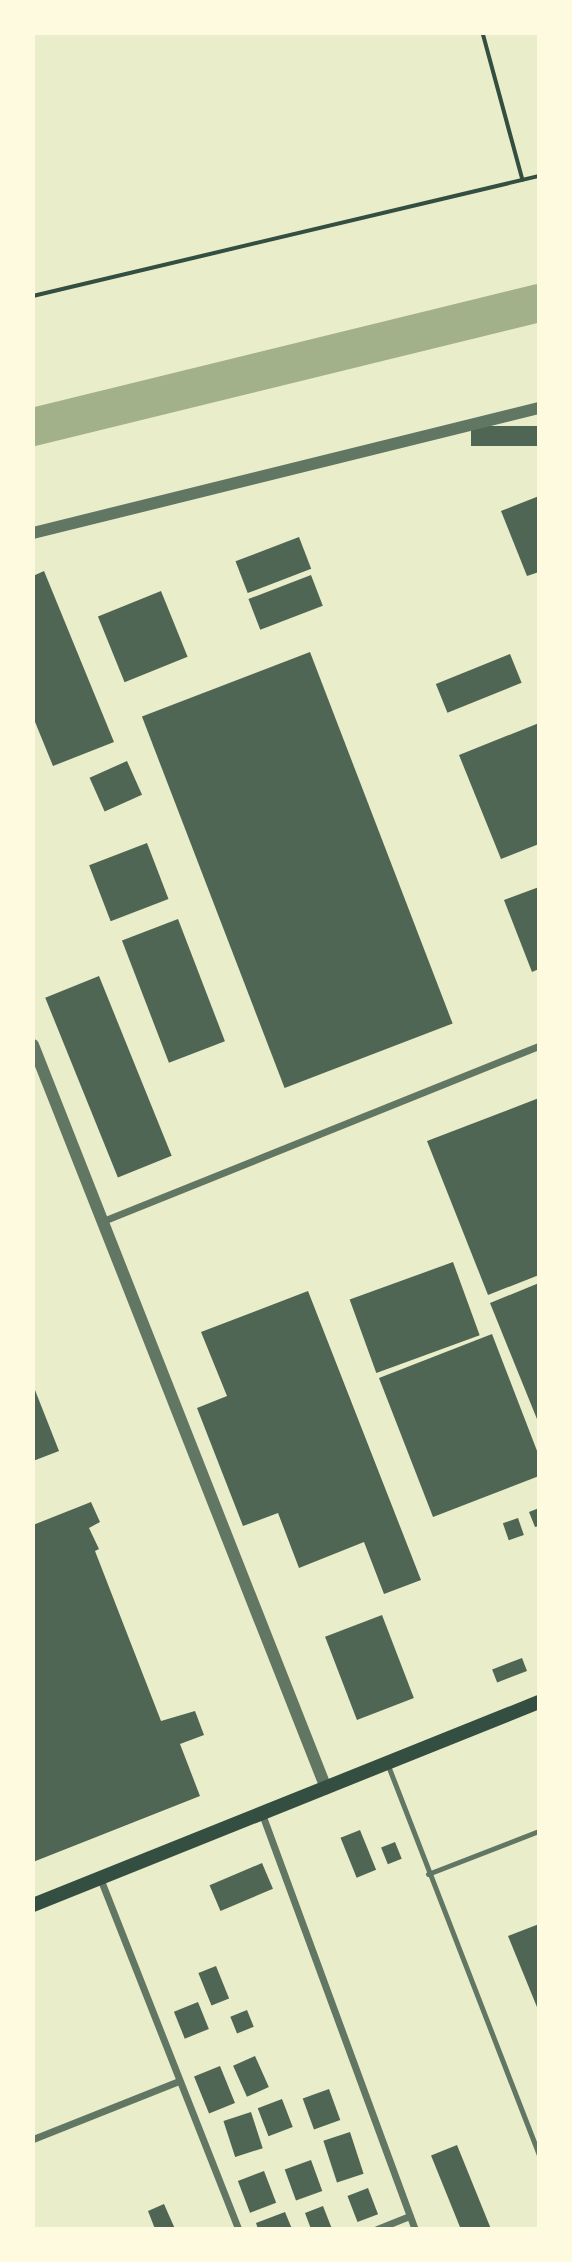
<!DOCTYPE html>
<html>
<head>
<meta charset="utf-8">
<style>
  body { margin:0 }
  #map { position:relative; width:572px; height:2262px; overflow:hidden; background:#e9edc9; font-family:Quicksand,sans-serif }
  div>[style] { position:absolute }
  .river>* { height:38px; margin:-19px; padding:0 19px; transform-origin:19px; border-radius:19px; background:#a3b18a }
  .building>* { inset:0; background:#4f6655; transform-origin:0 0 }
  .path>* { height:3.5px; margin:-1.75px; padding:0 1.75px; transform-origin:1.75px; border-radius:1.75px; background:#344e41 }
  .service>* { height:4.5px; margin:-2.25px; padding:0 2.25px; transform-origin:2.25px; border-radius:2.25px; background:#617663 }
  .minor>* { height:7px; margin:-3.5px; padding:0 3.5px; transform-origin:3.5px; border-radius:3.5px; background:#617663 }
  .tertiary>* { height:12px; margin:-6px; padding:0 6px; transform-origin:6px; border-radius:6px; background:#617663 }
  .secondary>* { height:14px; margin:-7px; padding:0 7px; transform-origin:7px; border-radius:7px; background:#344e41 }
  span { translate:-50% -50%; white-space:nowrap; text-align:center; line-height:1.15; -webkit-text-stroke:7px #fefae0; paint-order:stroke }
  .frame { position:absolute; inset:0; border:35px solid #fefae0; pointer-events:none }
</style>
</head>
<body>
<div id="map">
  <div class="river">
    <i style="left:33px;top:427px;width:521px;rotate:-13.77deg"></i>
  </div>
  <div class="building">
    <i style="left:539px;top:426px;width:20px;height:68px;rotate:90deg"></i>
    <i style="clip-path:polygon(539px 496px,539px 572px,527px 576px,501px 511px)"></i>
    <i style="left:299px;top:537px;width:34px;height:68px;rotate:69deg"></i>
    <i style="clip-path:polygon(44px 571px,114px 742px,53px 766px,33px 717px,33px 576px)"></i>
    <i style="left:311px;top:575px;width:33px;height:67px;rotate:69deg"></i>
    <i style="left:161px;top:591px;width:71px;height:68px;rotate:68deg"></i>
    <i style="left:310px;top:652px;width:398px;height:180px;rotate:69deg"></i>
    <i style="left:510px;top:654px;width:31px;height:80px;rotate:68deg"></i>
    <i style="clip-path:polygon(539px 723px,539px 844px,501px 859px,459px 755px)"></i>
    <i style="left:127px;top:761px;width:37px;height:41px;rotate:66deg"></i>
    <i style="left:147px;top:843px;width:60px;height:62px;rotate:69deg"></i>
    <i style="clip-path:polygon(539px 887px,539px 969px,532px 972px,504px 900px)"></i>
    <i style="left:178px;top:919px;width:131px;height:60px;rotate:69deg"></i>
    <i style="left:99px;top:976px;width:194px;height:58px;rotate:68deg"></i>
    <i style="clip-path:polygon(539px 1098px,539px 1275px,488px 1295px,427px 1141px)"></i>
    <i style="left:453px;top:1262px;width:78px;height:110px;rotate:70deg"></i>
    <i style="clip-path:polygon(539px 1283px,539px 1424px,490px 1303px)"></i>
    <i style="clip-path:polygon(308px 1291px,421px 1580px,384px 1594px,364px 1542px,299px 1568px,278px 1513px,243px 1526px,197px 1408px,227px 1396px,201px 1332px)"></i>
    <i style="clip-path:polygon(492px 1334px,539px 1456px,539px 1476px,433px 1517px,379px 1378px)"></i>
    <i style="clip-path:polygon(33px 1385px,59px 1451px,33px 1461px)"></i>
    <i style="clip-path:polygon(91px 1502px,100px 1522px,89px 1528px,99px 1549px,95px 1551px,161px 1721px,195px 1711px,204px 1735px,180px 1744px,200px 1796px,33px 1862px,33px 1525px)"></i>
    <i style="clip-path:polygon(539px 1508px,539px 1526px,535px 1527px,529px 1512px)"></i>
    <i style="left:518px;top:1518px;width:18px;height:16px;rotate:71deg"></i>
    <i style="left:382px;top:1615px;width:89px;height:61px;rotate:69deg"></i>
    <i style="left:522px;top:1658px;width:14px;height:32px;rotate:69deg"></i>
    <i style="left:360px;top:1830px;width:43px;height:21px;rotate:68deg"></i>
    <i style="left:395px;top:1842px;width:18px;height:15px;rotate:68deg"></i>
    <i style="left:262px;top:1863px;width:28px;height:57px;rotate:67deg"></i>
    <i style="clip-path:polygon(539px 1924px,539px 2012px,508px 1936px)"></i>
    <i style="left:216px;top:1966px;width:35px;height:19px;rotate:68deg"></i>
    <i style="left:198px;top:2002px;width:29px;height:26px;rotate:68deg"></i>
    <i style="left:247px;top:2010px;width:18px;height:18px;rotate:68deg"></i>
    <i style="left:255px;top:2056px;width:34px;height:24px;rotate:66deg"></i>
    <i style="left:220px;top:2066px;width:40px;height:28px;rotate:68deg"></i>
    <i style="left:329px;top:2089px;width:33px;height:28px;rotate:70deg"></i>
    <i style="left:282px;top:2099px;width:30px;height:26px;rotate:69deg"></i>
    <i style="left:251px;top:2112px;width:38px;height:29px;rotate:72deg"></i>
    <i style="left:350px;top:2132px;width:44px;height:28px;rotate:72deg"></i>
    <i style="left:457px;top:2145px;width:91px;height:28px;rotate:68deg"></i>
    <i style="left:311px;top:2160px;width:33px;height:28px;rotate:70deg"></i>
    <i style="left:264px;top:2171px;width:34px;height:28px;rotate:69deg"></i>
    <i style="left:368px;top:2188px;width:28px;height:22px;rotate:69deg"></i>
    <i style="clip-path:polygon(164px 2204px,175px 2229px,155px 2229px,148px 2211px)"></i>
    <i style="clip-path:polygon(323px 2206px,332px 2229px,311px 2229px,305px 2213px)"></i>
    <i style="clip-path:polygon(285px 2212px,292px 2229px,258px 2229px,256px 2223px)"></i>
  </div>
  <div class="path">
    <i style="left:483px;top:33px;width:152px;rotate:74.8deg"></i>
    <i style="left:33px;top:296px;width:520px;rotate:-13.34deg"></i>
  </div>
  <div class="service">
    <i style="left:389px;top:1767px;width:415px;rotate:68.8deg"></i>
    <i style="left:428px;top:1874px;width:119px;rotate:-21.2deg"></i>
  </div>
  <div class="minor">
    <i style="left:103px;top:1221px;width:470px;rotate:-21.9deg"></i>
    <i style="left:262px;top:1814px;width:442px;rotate:69.8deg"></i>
    <i style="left:100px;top:1878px;width:377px;rotate:68.5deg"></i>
    <i style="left:33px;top:2139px;width:157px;rotate:-21.7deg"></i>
    <i style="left:377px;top:2229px;width:35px;rotate:-22deg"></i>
  </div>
  <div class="tertiary">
    <i style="left:33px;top:533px;width:521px;rotate:-13.88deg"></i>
    <i style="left:33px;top:1045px;width:799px;rotate:68.48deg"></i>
  </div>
  <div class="secondary">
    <i style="left:33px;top:1905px;width:545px;rotate:-21.86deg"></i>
  </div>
  <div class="frame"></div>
</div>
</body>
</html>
